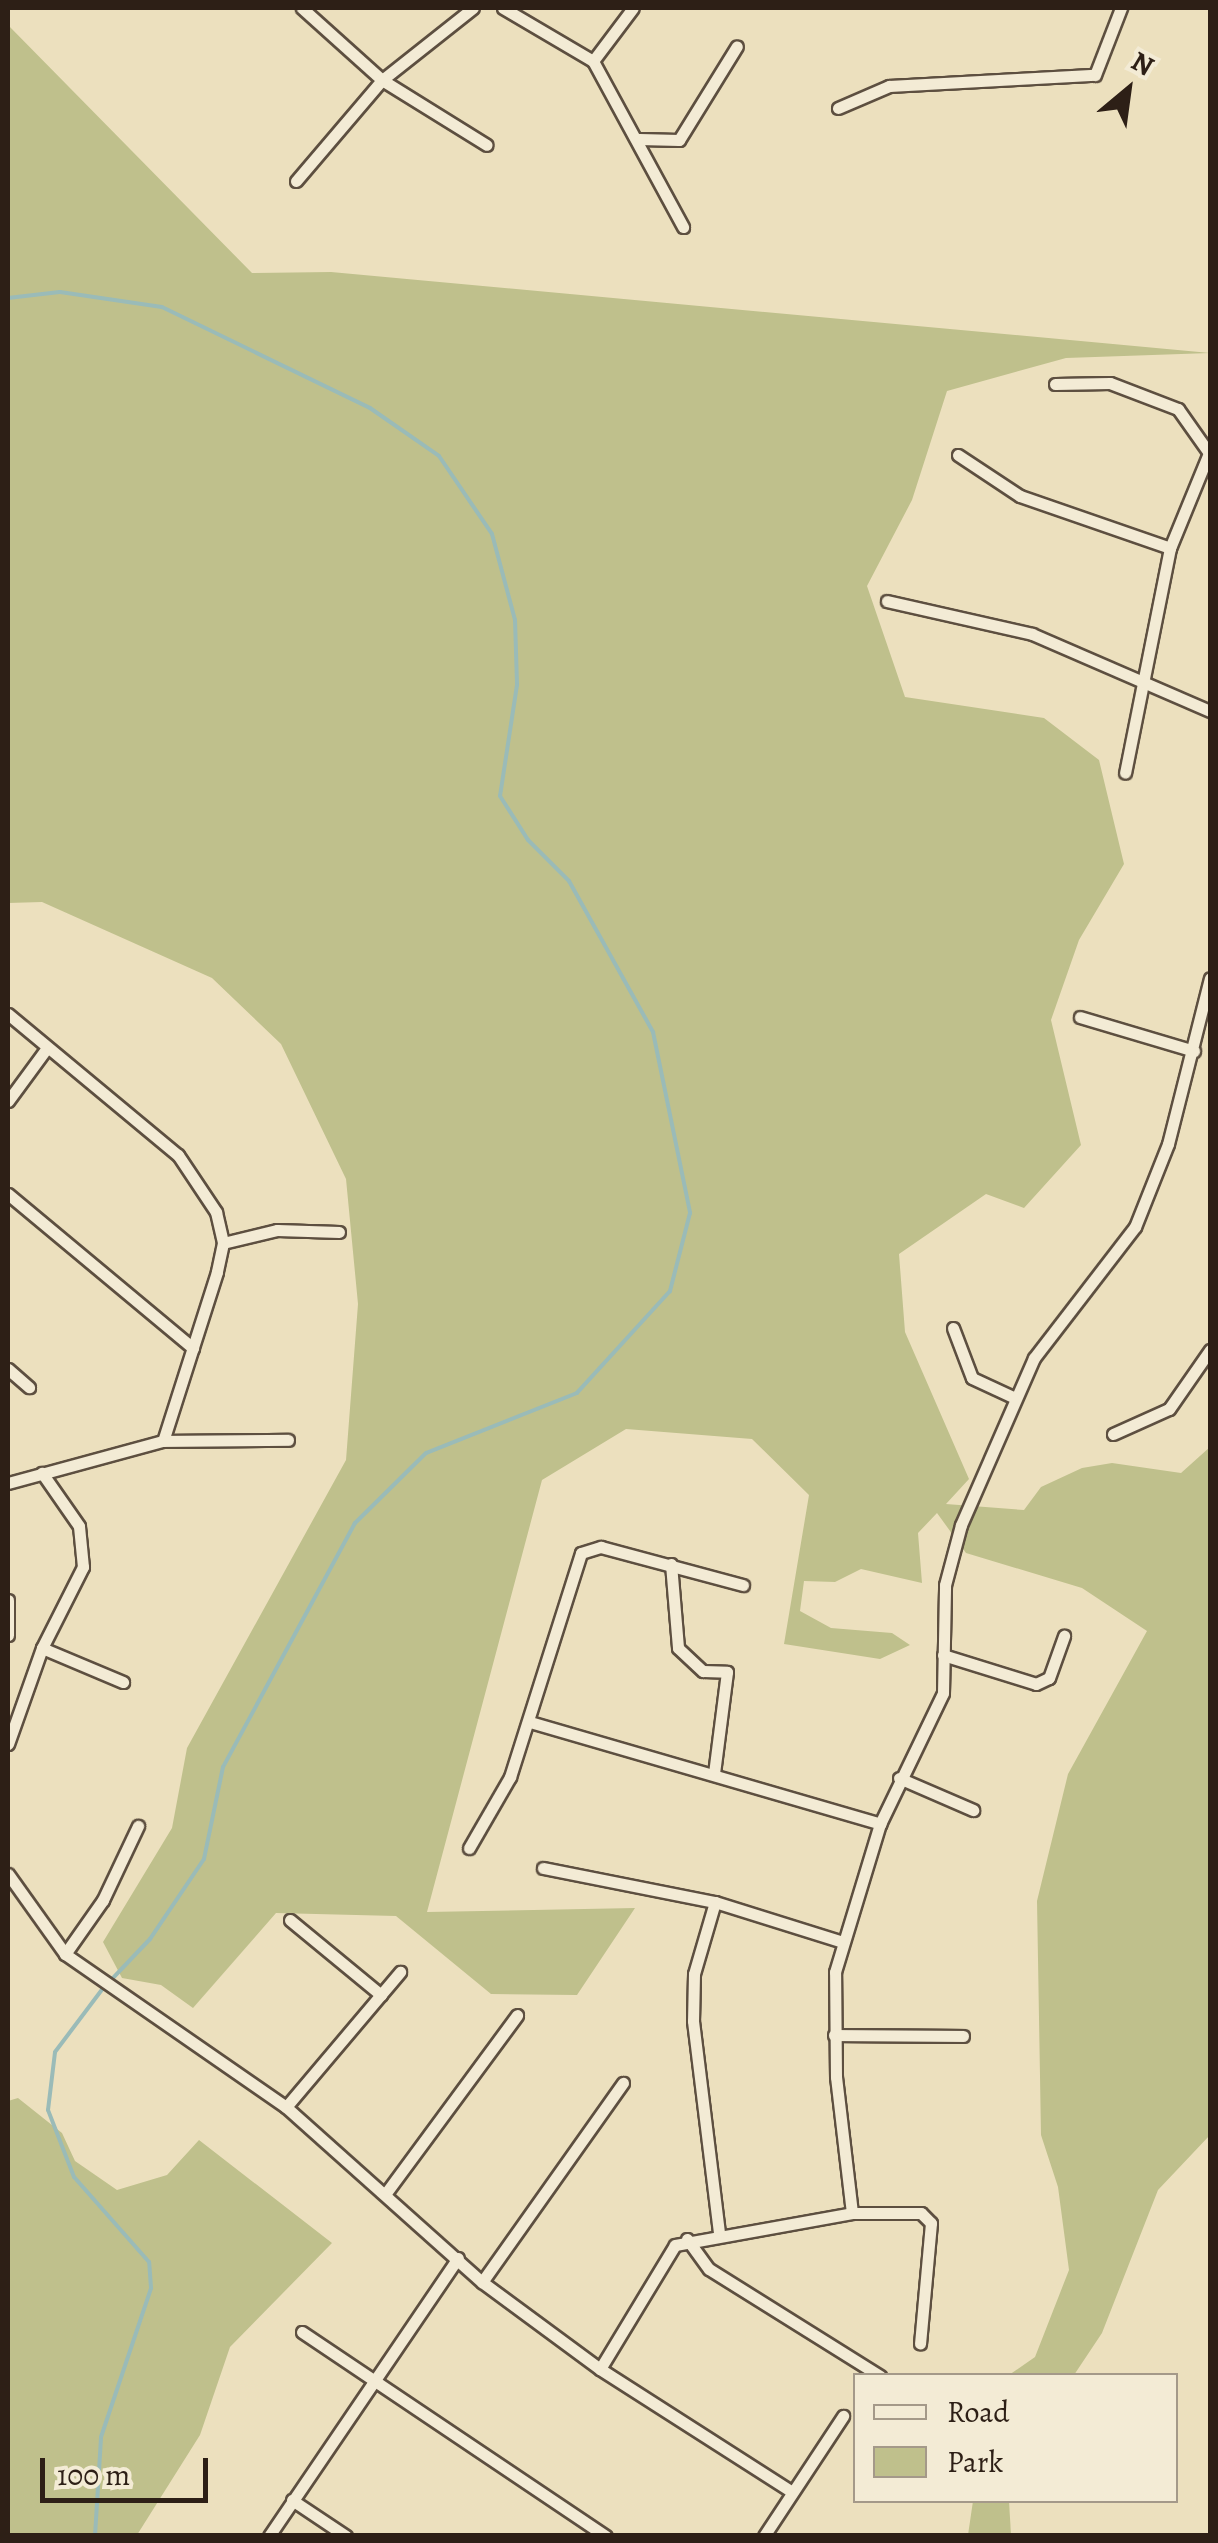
<!DOCTYPE html>
<html>
<head>
<meta charset="utf-8">
<style>
  body { margin:0 }
  #map { position:relative; width:1218px; height:2543px; overflow:hidden; background:#ece0be; font-family:Alegreya,serif }
  div>[style] { position:absolute }
  .green>* { inset:0; background:#bfc08c }
  .stream>* { height:4px; margin:-2px; padding:0 2px; transform-origin:2px; border-radius:2px; background:#9abbb8 }
  .roads { filter:drop-shadow(2px 0 #5d4f40) drop-shadow(-2px 0 #5d4f40) drop-shadow(0 2px #5d4f40) drop-shadow(0 -2px #5d4f40) }
  .minor>* { height:11px; margin:-5.5px; padding:0 5.5px; transform-origin:5.5px; border-radius:5.5px; background:#f3ebd5 }
  span { translate:-50% -50%; white-space:nowrap; text-align:center; line-height:1.15; -webkit-text-stroke:10px #f3ebd5; paint-order:stroke }
  .frame { position:absolute; inset:0; border:10px solid #2d1f16; pointer-events:none }
  .legend { position:absolute; left:853px; top:2373px; width:325px; height:130px; box-sizing:border-box; background:#f3ebd5; border:2px solid #a49989; margin:0; padding:12px 18px; list-style:none; font-size:30px; color:#2d1f16 }
  .legend li { display:flex; align-items:center; gap:20px; height:50px }
  .legend b { width:50px; border:2px solid #a49989 }
  .north { position:absolute; left:1078px; top:40px; width:100px; height:100px; -webkit-text-stroke:8px #f3ebd5; paint-order:stroke; rotate:29deg; font-size:28px; font-weight:700; line-height:40px; text-align:center; color:#2d1f16 }
  .north::after { content:''; display:block; margin:auto; width:35px; height:45px; background:#2d1f16; clip-path:polygon(50% 0,100% 100%,50% 72%,0 100%) }
  .scale { position:absolute; left:40px; top:2458px; width:168px; height:45px; box-sizing:border-box; border:5px solid #2d1f16; border-top:0; padding-left:12px; font-size:30px; line-height:35px; white-space:nowrap; color:#2d1f16; -webkit-text-stroke:8px #f3ebd5; paint-order:stroke }
</style>
</head>
<body>
<div id="map">
  <div class="green">
    <i style="clip-path:polygon(8px 25px,252px 273px,331px 272px,1210px 353px,1066px 358px,947px 391px,912px 500px,867px 586px,905px 697px,1044px 718px,1099px 760px,1124px 864px,1079px 940px,1051px 1020px,1081px 1145px,1024px 1208px,986px 1194px,899px 1254px,905px 1332px,969px 1479px,946px 1504px,1024px 1510px,1041px 1487px,1082px 1468px,1112px 1463px,1181px 1473px,1210px 1447px,1210px 2135px,1158px 2190px,1102px 2333px,1074px 2375px,1009px 2375px,1035px 2357px,1069px 2270px,1058px 2187px,1041px 2135px,1037px 1901px,1068px 1774px,1147px 1631px,1082px 1588px,966px 1553px,937px 1513px,918px 1533px,922px 1583px,861px 1569px,835px 1582px,804px 1581px,800px 1611px,831px 1628px,892px 1633px,910px 1645px,880px 1659px,784px 1644px,809px 1495px,752px 1439px,626px 1429px,542px 1480px,427px 1912px,635px 1908px,577px 1995px,491px 1994px,396px 1916px,276px 1913px,193px 2008px,161px 1985px,122px 1978px,103px 1942px,172px 1828px,187px 1748px,346px 1460px,358px 1304px,346px 1179px,281px 1044px,212px 978px,42px 902px,8px 903px)"></i>
    <i style="clip-path:polygon(18px 2098px,62px 2133px,75px 2161px,117px 2190px,167px 2175px,199px 2140px,332px 2243px,230px 2347px,200px 2435px,137px 2535px,8px 2535px,8px 2101px)"></i>
    <i style="clip-path:polygon(973px 2501px,1009px 2501px,1011px 2535px,968px 2535px)"></i>
  </div>
  <div class="stream">
    <i style="left:8px;top:298px;width:52px;rotate:-6.6deg"></i>
    <i style="left:60px;top:292px;width:103px;rotate:8.4deg"></i>
    <i style="left:162px;top:307px;width:231px;rotate:25.9deg"></i>
    <i style="left:370px;top:408px;width:84px;rotate:34.8deg"></i>
    <i style="left:439px;top:456px;width:94px;rotate:55.8deg"></i>
    <i style="left:492px;top:534px;width:89px;rotate:75deg"></i>
    <i style="left:515px;top:620px;width:65px;rotate:88.2deg"></i>
    <i style="left:517px;top:685px;width:112px;rotate:98.7deg"></i>
    <i style="left:500px;top:796px;width:52px;rotate:57.5deg"></i>
    <i style="left:528px;top:840px;width:58px;rotate:45deg"></i>
    <i style="left:569px;top:881px;width:173px;rotate:60.9deg"></i>
    <i style="left:653px;top:1032px;width:185px;rotate:78.4deg"></i>
    <i style="left:690px;top:1213px;width:81px;rotate:104.4deg"></i>
    <i style="left:670px;top:1291px;width:138px;rotate:132.4deg"></i>
    <i style="left:577px;top:1393px;width:162px;rotate:158.3deg"></i>
    <i style="left:426px;top:1453px;width:100px;rotate:135.4deg"></i>
    <i style="left:355px;top:1523px;width:277px;rotate:118.4deg"></i>
    <i style="left:223px;top:1767px;width:94px;rotate:101.7deg"></i>
    <i style="left:204px;top:1859px;width:97px;rotate:124deg"></i>
    <i style="left:150px;top:1939px;width:57px;rotate:133.6deg"></i>
    <i style="left:95px;top:2536px;width:99px;rotate:-86.5deg"></i>
    <i style="left:101px;top:2437px;width:157px;rotate:-71.4deg"></i>
    <i style="left:151px;top:2288px;width:26px;rotate:-94deg"></i>
    <i style="left:149px;top:2262px;width:113px;rotate:-131.4deg"></i>
    <i style="left:74px;top:2177px;width:72px;rotate:-111.2deg"></i>
    <i style="left:48px;top:2110px;width:58px;rotate:-83.1deg"></i>
    <i style="left:55px;top:2052px;width:81px;rotate:-53deg"></i>
  </div>
  <div class="roads">
    <div class="minor">
      <i style="left:302px;top:8px;width:108px;rotate:42deg"></i>
      <i style="left:382px;top:80px;width:123px;rotate:31.8deg"></i>
      <i style="left:503px;top:8px;width:104px;rotate:30.5deg"></i>
      <i style="left:593px;top:61px;width:189px;rotate:61.5deg"></i>
      <i style="left:593px;top:61px;width:66px;rotate:-53deg"></i>
      <i style="left:838px;top:108px;width:56px;rotate:-23.3deg"></i>
      <i style="left:889px;top:86px;width:206px;rotate:-3.1deg"></i>
      <i style="left:1095px;top:75px;width:72px;rotate:-68.8deg"></i>
      <i style="left:639px;top:139px;width:40px;rotate:1.4deg"></i>
      <i style="left:679px;top:140px;width:110px;rotate:-58.3deg"></i>
      <i style="left:296px;top:181px;width:133px;rotate:-49.6deg"></i>
      <i style="left:382px;top:80px;width:116px;rotate:-38.4deg"></i>
      <i style="left:1055px;top:384px;width:55px;rotate:-1deg"></i>
      <i style="left:1110px;top:383px;width:73px;rotate:20.9deg"></i>
      <i style="left:1178px;top:409px;width:54px;rotate:54.8deg"></i>
      <i style="left:1209px;top:453px;width:103px;rotate:112.3deg"></i>
      <i style="left:1170px;top:548px;width:229px;rotate:101.3deg"></i>
      <i style="left:958px;top:455px;width:74px;rotate:33.5deg"></i>
      <i style="left:1020px;top:496px;width:159px;rotate:19.1deg"></i>
      <i style="left:887px;top:601px;width:149px;rotate:12.8deg"></i>
      <i style="left:1032px;top:634px;width:194px;rotate:23.4deg"></i>
      <i style="left:8px;top:1014px;width:221px;rotate:39.7deg"></i>
      <i style="left:178px;top:1155px;width:69px;rotate:56.3deg"></i>
      <i style="left:216px;top:1212px;width:32px;rotate:77deg"></i>
      <i style="left:223px;top:1243px;width:30px;rotate:102deg"></i>
      <i style="left:217px;top:1272px;width:177px;rotate:107.7deg"></i>
      <i style="left:1080px;top:1017px;width:119px;rotate:16.6deg"></i>
      <i style="left:8px;top:1101px;width:66px;rotate:-53.7deg"></i>
      <i style="left:8px;top:1194px;width:241px;rotate:39.8deg"></i>
      <i style="left:223px;top:1243px;width:56px;rotate:-13.5deg"></i>
      <i style="left:277px;top:1230px;width:62px;rotate:1.8deg"></i>
      <i style="left:953px;top:1328px;width:53px;rotate:69.2deg"></i>
      <i style="left:972px;top:1378px;width:47px;rotate:24.9deg"></i>
      <i style="left:8px;top:1369px;width:28px;rotate:41deg"></i>
      <i style="left:1113px;top:1434px;width:61px;rotate:-24.1deg"></i>
      <i style="left:1169px;top:1409px;width:72px;rotate:-55.2deg"></i>
      <i style="left:8px;top:1483px;width:161px;rotate:-15.2deg"></i>
      <i style="left:163px;top:1441px;width:125px;rotate:-0.5deg"></i>
      <i style="left:671px;top:1564px;width:84px;rotate:85.2deg"></i>
      <i style="left:678px;top:1648px;width:34px;rotate:43deg"></i>
      <i style="left:703px;top:1671px;width:24px;rotate:2deg"></i>
      <i style="left:727px;top:1672px;width:102px;rotate:97.3deg"></i>
      <i style="left:8px;top:1600px;width:35px;rotate:90deg"></i>
      <i style="left:42px;top:1648px;width:88px;rotate:22.8deg"></i>
      <i style="left:943px;top:1655px;width:97px;rotate:17.3deg"></i>
      <i style="left:1036px;top:1684px;width:14px;rotate:-25deg"></i>
      <i style="left:1049px;top:1678px;width:45px;rotate:-70.3deg"></i>
      <i style="left:530px;top:1722px;width:365px;rotate:16.2deg"></i>
      <i style="left:8px;top:1744px;width:102px;rotate:-70.5deg"></i>
      <i style="left:42px;top:1648px;width:91px;rotate:-63.2deg"></i>
      <i style="left:83px;top:1567px;width:41px;rotate:-95.6deg"></i>
      <i style="left:79px;top:1526px;width:65px;rotate:-124.9deg"></i>
      <i style="left:899px;top:1778px;width:81px;rotate:23.4deg"></i>
      <i style="left:469px;top:1848px;width:82px;rotate:-60deg"></i>
      <i style="left:510px;top:1777px;width:235px;rotate:-72.4deg"></i>
      <i style="left:581px;top:1553px;width:21px;rotate:-17deg"></i>
      <i style="left:601px;top:1547px;width:147px;rotate:15deg"></i>
      <i style="left:543px;top:1868px;width:175px;rotate:11.2deg"></i>
      <i style="left:715px;top:1902px;width:134px;rotate:17.4deg"></i>
      <i style="left:8px;top:1874px;width:98px;rotate:54.5deg"></i>
      <i style="left:65px;top:1954px;width:269px;rotate:34.7deg"></i>
      <i style="left:286px;top:2107px;width:263px;rotate:41.8deg"></i>
      <i style="left:482px;top:2282px;width:147px;rotate:36.4deg"></i>
      <i style="left:600px;top:2369px;width:145px;rotate:-58.8deg"></i>
      <i style="left:675px;top:2245px;width:180px;rotate:-10.2deg"></i>
      <i style="left:852px;top:2213px;width:137px;rotate:-96.7deg"></i>
      <i style="left:836px;top:2077px;width:105px;rotate:-90.5deg"></i>
      <i style="left:835px;top:1972px;width:155px;rotate:-73.1deg"></i>
      <i style="left:880px;top:1824px;width:145px;rotate:-64.3deg"></i>
      <i style="left:943px;top:1693px;width:108px;rotate:-88.9deg"></i>
      <i style="left:945px;top:1585px;width:62px;rotate:-75.1deg"></i>
      <i style="left:961px;top:1525px;width:182px;rotate:-66.4deg"></i>
      <i style="left:1034px;top:1358px;width:165px;rotate:-52.4deg"></i>
      <i style="left:1135px;top:1227px;width:89px;rotate:-68.3deg"></i>
      <i style="left:1168px;top:1144px;width:171px;rotate:-75.8deg"></i>
      <i style="left:715px;top:1902px;width:75px;rotate:106.3deg"></i>
      <i style="left:694px;top:1974px;width:47px;rotate:91.2deg"></i>
      <i style="left:693px;top:2021px;width:214px;rotate:83deg"></i>
      <i style="left:290px;top:1920px;width:118px;rotate:39.5deg"></i>
      <i style="left:65px;top:1954px;width:66px;rotate:-54.9deg"></i>
      <i style="left:103px;top:1900px;width:82px;rotate:-64.7deg"></i>
      <i style="left:834px;top:2035px;width:129px;rotate:0.4deg"></i>
      <i style="left:286px;top:2107px;width:177px;rotate:-49.8deg"></i>
      <i style="left:386px;top:2193px;width:221px;rotate:-53.6deg"></i>
      <i style="left:852px;top:2213px;width:69px"></i>
      <i style="left:921px;top:2213px;width:14px;rotate:45deg"></i>
      <i style="left:931px;top:2223px;width:121px;rotate:95.2deg"></i>
      <i style="left:687px;top:2239px;width:37px;rotate:54deg"></i>
      <i style="left:709px;top:2269px;width:202px;rotate:32deg"></i>
      <i style="left:482px;top:2282px;width:244px;rotate:-54.7deg"></i>
      <i style="left:302px;top:2332px;width:366px;rotate:33.9deg"></i>
      <i style="left:600px;top:2369px;width:227px;rotate:32.6deg"></i>
      <i style="left:292px;top:2500px;width:65px;rotate:33.7deg"></i>
      <i style="left:269px;top:2536px;width:336px;rotate:-55.8deg"></i>
      <i style="left:764px;top:2536px;width:144px;rotate:-56.6deg"></i>
    </div>
  </div>
  <div class="frame"></div>
  <ul class="legend">
  <li><b style="height:12px;background:#f3ebd5"></b>Road</li>
  <li><b style="height:28px;background:#bfc08c"></b>Park</li>
  </ul>
  <div class="north">N</div>
  <div class="scale">100 m</div>
</div>
</body>
</html>
